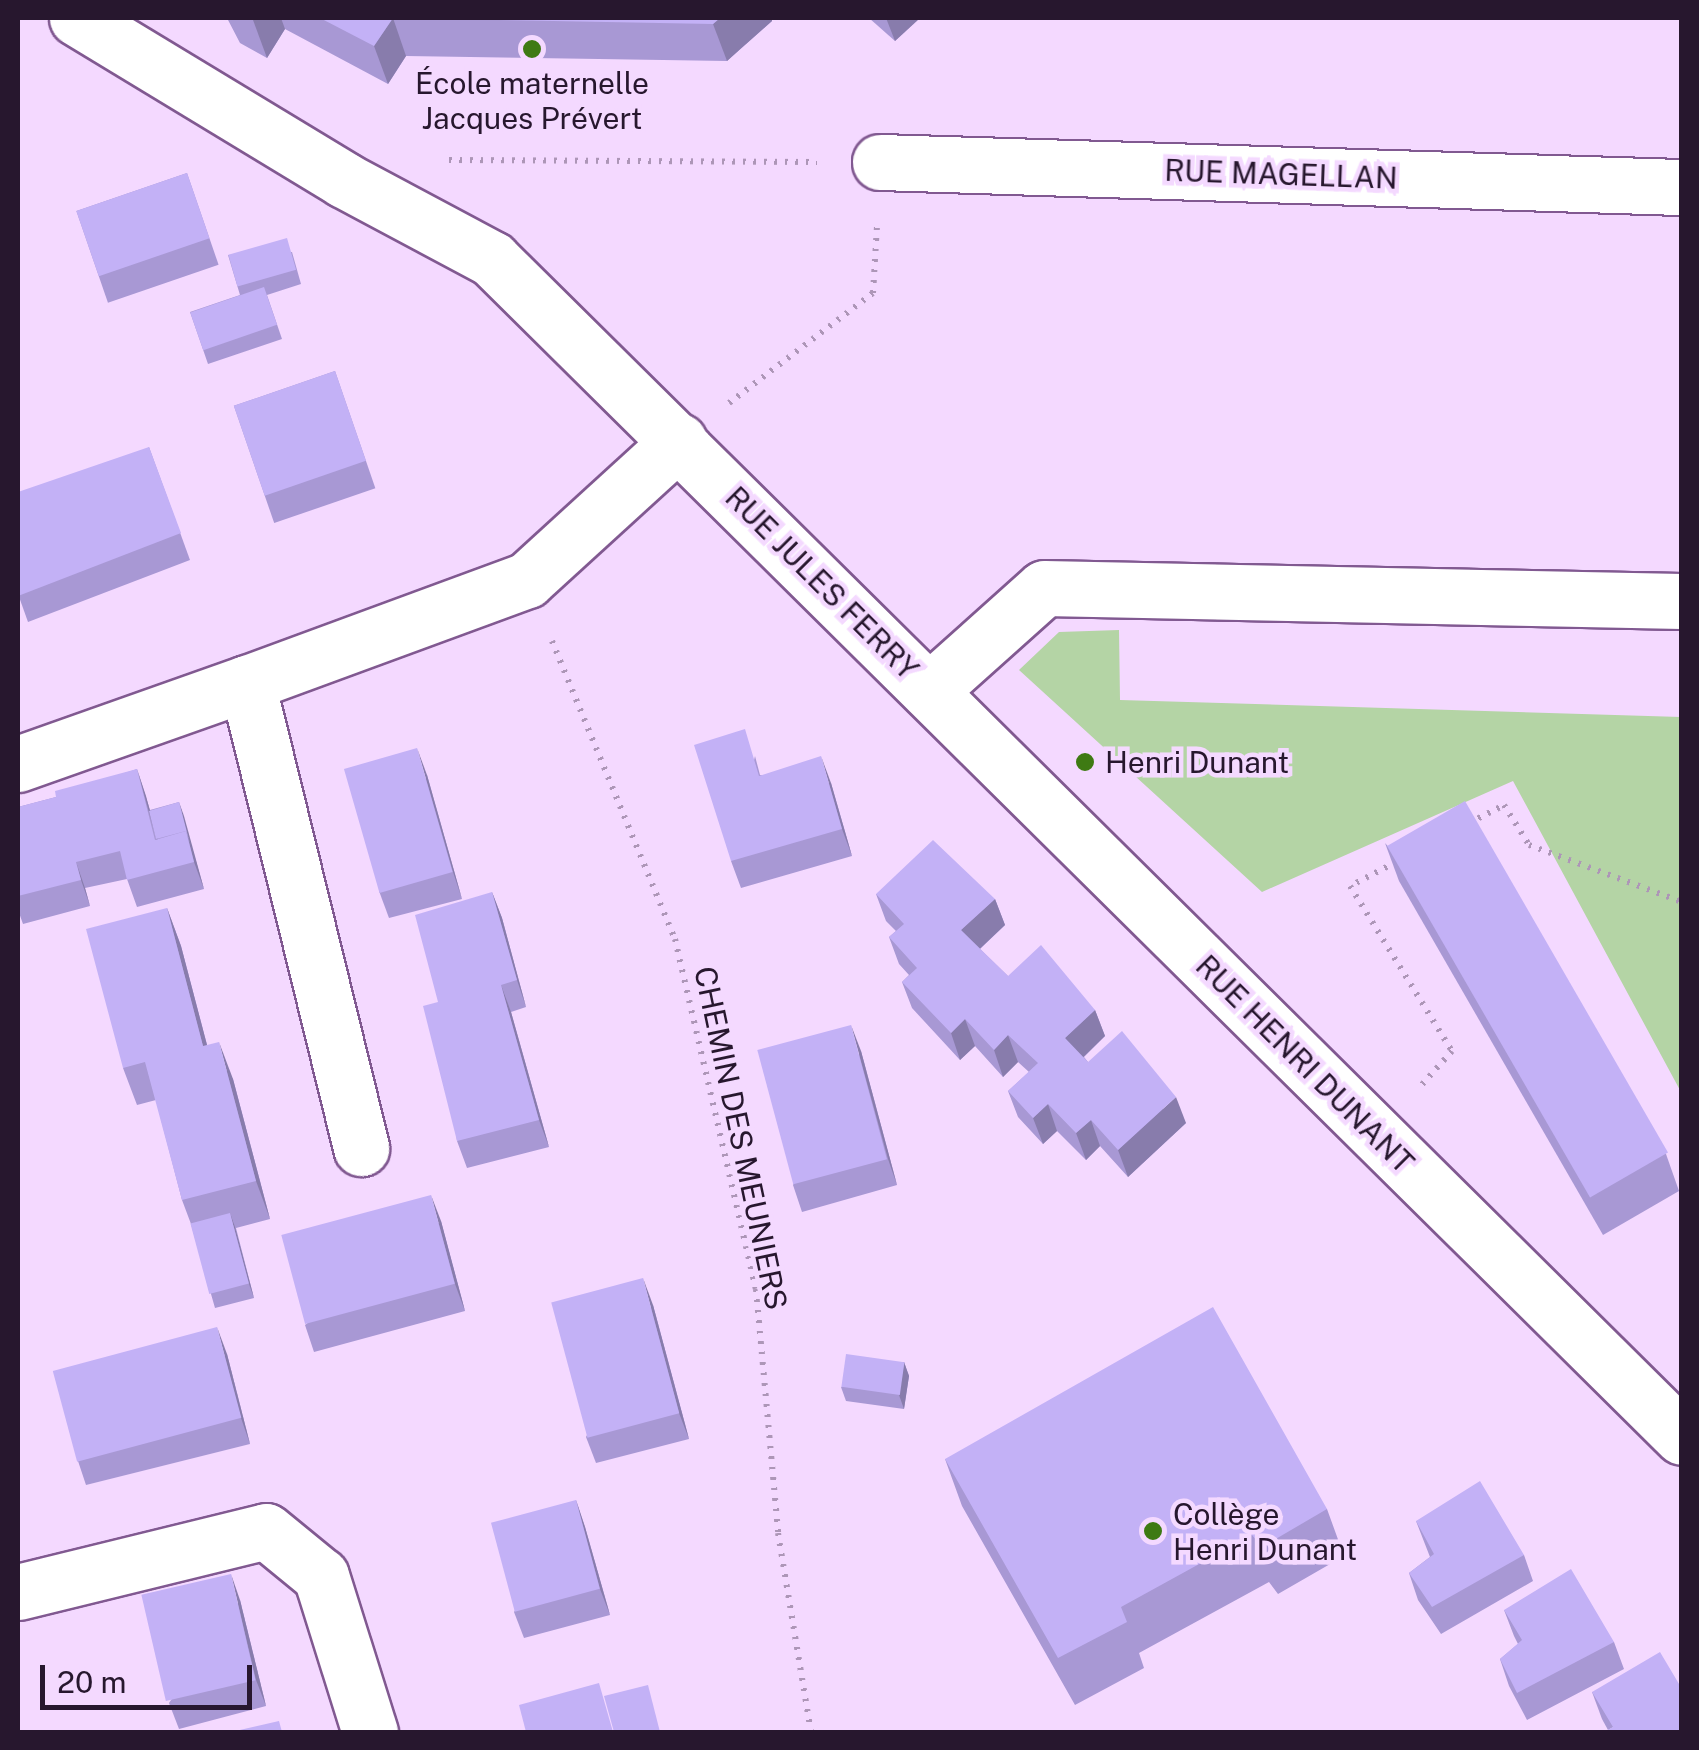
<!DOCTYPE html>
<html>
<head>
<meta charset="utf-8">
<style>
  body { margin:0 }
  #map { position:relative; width:1699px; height:1750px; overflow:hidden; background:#f4d9ff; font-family:"Public Sans",sans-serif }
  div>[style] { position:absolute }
  .green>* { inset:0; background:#b4d4a5 }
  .path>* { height:6px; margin-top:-3px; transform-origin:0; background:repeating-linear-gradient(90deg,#ad96b7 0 2.5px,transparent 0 10.5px) }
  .roads { filter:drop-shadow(2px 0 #815991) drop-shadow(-2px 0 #815991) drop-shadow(0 2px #815991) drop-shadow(0 -2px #815991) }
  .minor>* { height:55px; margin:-27.5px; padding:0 27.5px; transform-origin:27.5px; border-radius:27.5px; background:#fff }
  .wall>* { inset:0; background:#a898d4; transform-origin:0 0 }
  .shaded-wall>* { inset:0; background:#887cac }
  .building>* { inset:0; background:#c3b1f6; transform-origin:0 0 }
  .dots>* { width:28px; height:28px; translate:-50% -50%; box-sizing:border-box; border:5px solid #f4d9ff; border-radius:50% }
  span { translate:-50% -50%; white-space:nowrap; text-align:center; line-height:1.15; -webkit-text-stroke:9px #f4d9ff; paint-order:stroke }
  .poi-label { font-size:30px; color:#27172e }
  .left { translate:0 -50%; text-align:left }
  .street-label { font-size:30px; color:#27172e }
  .frame { position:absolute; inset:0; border:20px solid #27172e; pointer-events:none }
  .scale { position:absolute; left:40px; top:1665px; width:212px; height:45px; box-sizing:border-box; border:5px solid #27172e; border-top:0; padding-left:12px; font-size:30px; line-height:35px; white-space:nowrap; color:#27172e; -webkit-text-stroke:8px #f4d9ff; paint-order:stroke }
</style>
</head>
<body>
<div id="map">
  <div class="green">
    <i style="clip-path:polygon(1119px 630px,1120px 700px,1681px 717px,1681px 1092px,1513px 781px,1262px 892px,1019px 670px,1059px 632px)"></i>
  </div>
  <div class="path">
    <i style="left:449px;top:160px;width:368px;rotate:0.3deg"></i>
    <i style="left:729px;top:403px;width:181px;rotate:-37.4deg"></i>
    <i style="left:873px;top:293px;width:67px;rotate:-86.6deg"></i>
    <i style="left:552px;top:641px;width:322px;rotate:67.6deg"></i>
    <i style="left:675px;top:939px;width:359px;rotate:77deg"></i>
    <i style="left:756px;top:1289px;width:245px;rotate:84.8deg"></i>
    <i style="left:778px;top:1533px;width:202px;rotate:80.6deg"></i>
    <i style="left:1469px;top:823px;width:39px;rotate:-27deg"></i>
    <i style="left:1504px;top:805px;width:47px;rotate:58deg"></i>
    <i style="left:1529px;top:845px;width:163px;rotate:20.4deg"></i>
    <i style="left:1396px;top:862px;width:52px;rotate:152.4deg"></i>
    <i style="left:1350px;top:886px;width:194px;rotate:58.3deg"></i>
    <i style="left:1452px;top:1051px;width:51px;rotate:131.8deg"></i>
  </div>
  <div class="roads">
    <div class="minor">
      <i style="left:77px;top:18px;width:312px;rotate:31.2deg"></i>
      <i style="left:344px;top:180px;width:168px;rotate:28.1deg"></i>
      <i style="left:492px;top:259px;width:1674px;rotate:44.71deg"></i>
      <i style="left:880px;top:162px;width:802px;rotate:1.79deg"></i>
      <i style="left:247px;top:683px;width:298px;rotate:-20.2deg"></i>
      <i style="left:527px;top:580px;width:206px;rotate:-42.4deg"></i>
      <i style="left:929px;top:691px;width:154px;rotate:-41.8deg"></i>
      <i style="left:1044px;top:588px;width:638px;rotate:1.17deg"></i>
      <i style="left:18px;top:764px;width:243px;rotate:-19.5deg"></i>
      <i style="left:247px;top:683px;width:479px;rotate:76.2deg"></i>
      <i style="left:18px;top:1592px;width:255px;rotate:-13.8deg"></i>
      <i style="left:266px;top:1531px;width:71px;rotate:39.3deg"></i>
      <i style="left:321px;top:1576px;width:164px;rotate:72.6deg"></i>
    </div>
  </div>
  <div class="wall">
    <i style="clip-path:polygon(227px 18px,772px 18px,772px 21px,727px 61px,406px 56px,388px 84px,285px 29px,267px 58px,240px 43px)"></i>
    <i style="clip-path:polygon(869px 18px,920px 18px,895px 41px)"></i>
    <i style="left:187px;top:173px;width:97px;height:117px;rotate:71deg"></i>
    <i style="clip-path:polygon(292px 252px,301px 284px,267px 295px,282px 339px,208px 364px,190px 312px,240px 295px,228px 255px)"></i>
    <i style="left:335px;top:371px;width:124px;height:107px;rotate:71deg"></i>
    <i style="clip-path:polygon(149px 447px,190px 560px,28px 622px,18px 594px)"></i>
    <i style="clip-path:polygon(755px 756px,760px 775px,831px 783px,852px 856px,741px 888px,731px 861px)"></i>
    <i style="clip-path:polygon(137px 769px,150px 810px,179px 802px,204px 889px,137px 907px,127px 879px,85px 888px,90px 906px,23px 924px,18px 910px,18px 807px,56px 797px)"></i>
    <i style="clip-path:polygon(427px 775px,462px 899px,389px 918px,379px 891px)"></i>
    <i style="clip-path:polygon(1385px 843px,1666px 1154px,1679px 1191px,1603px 1235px,1399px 881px)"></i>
    <i style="clip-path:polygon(492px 892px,502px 918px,526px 1007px,511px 1012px,549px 1147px,467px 1168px,457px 1141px,438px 1002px)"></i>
    <i style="clip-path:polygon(876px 894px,995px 899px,1005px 925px,980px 949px,1008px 976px,1095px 1010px,1105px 1036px,1084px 1057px,1088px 1062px,1186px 1123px,1128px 1177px,1100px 1146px,1086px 1160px,1057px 1131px,1043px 1144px,1018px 1117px,1008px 1091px,1029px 1072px,1018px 1062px,1003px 1077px,975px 1046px,960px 1060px,912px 1008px,902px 982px,909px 975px,899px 964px,889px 937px,896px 931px,886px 921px)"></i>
    <i style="clip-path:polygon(167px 908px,181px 946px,207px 1045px,233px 1079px,270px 1219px,236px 1228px,254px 1298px,215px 1308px,191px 1224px,182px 1200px,156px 1100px,137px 1105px,123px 1068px)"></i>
    <i style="clip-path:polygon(861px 1051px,897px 1185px,802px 1212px,793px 1185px)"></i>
    <i style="clip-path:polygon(441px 1221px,465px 1311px,314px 1352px,305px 1325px)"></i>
    <i style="clip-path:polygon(653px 1305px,689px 1439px,596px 1463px,586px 1437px)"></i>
    <i style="clip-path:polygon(227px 1354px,250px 1444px,86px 1485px,77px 1458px)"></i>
    <i style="clip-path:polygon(904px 1362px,909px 1376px,904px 1409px,846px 1401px,841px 1387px)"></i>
    <i style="clip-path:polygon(945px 1459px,1327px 1509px,1344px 1556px,1278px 1594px,1269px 1582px,1139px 1653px,1144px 1668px,1075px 1705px,962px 1506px)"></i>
    <i style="clip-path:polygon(576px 1500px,585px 1527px,610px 1615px,524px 1638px,514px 1612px)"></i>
    <i style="clip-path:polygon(1416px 1521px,1524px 1555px,1533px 1581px,1441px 1634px,1418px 1600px,1409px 1573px,1430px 1557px)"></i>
    <i style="clip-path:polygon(240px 1600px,266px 1706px,179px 1729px,169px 1703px)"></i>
    <i style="clip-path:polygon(1504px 1610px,1614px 1642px,1624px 1669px,1527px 1720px,1509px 1686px,1500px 1659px,1518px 1644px,1514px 1636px)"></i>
    <i style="clip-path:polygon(1682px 1689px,1608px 1730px,1602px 1719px,1592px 1692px)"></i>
  </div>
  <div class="shaded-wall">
    <i style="clip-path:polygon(255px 18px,281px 18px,285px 29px,267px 58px,253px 20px)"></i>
    <i style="clip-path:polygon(393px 18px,406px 56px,388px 84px,374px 46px)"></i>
    <i style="clip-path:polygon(720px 18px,772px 18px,772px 21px,727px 61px,713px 24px)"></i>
    <i style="clip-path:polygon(886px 18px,920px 18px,895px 41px)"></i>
    <i style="clip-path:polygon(417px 748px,427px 775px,462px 899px,453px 872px)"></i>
    <i style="clip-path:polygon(821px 756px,831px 783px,852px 856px,842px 829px)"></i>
    <i style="clip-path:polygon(137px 769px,146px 796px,161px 852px,160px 852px)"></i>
    <i style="clip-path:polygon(179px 802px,184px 816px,204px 889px,194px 862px)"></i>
    <i style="clip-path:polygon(76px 862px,85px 888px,90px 906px,81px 880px)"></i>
    <i style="clip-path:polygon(492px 892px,502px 918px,526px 1007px,517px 980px)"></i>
    <i style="clip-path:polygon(995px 899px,1005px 925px,971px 957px,961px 930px)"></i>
    <i style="clip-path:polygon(167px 908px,181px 946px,217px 1083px,203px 1046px)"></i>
    <i style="clip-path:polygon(501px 985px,511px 1012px,549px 1147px,539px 1120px)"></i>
    <i style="clip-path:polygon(1095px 1010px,1105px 1036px,1075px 1065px,1065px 1038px)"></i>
    <i style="clip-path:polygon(965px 1019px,975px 1046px,960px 1060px,951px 1033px)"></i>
    <i style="clip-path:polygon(851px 1025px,861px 1051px,897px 1185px,888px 1159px)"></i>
    <i style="clip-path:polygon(1008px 1035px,1018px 1062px,1003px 1077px,994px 1050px)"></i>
    <i style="clip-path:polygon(219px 1042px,233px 1079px,270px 1219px,256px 1181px)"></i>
    <i style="clip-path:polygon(1176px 1097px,1186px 1123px,1128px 1177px,1118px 1150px)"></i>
    <i style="clip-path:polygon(1048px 1104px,1057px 1131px,1043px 1144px,1033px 1118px)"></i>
    <i style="clip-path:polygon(1091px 1120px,1100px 1146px,1086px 1160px,1076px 1133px)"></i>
    <i style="clip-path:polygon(431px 1195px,441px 1221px,465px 1311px,455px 1284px)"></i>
    <i style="clip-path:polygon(230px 1213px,235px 1227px,254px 1298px,249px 1284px)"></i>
    <i style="clip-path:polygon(643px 1278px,653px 1305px,689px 1439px,679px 1413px)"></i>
    <i style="clip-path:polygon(217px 1327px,227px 1354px,250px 1444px,241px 1418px)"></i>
    <i style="clip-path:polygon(904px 1362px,909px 1376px,904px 1409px,899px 1395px)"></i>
    <i style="clip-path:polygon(576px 1500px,585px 1527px,610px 1615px,600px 1589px)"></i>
    <i style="clip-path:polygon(231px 1574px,240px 1600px,266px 1706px,256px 1680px)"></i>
  </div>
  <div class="building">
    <i style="clip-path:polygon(320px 18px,720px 18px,713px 24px,393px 18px,374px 46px)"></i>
    <i style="left:187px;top:173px;width:69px;height:117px;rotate:71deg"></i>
    <i style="left:287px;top:238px;width:33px;height:61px;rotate:74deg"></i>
    <i style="left:264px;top:287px;width:40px;height:78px;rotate:71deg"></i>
    <i style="left:335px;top:371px;width:95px;height:107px;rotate:71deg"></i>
    <i style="clip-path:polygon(149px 447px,181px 533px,18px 596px,18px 492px)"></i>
    <i style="clip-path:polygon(745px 729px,759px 776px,821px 756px,842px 829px,731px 861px,694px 745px)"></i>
    <i style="left:417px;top:748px;width:129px;height:76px;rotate:74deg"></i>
    <i style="clip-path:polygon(137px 769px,155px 840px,186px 831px,194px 862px,127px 880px,120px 851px,76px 862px,81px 880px,18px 896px,18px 807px,56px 797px,55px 791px)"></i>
    <i style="left:1465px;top:801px;width:406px;height:90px;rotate:60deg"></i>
    <i style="clip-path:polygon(179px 802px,190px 844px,186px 831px,156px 839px,149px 811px)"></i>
    <i style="clip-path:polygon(933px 840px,995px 899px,961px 930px,1008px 976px,1041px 945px,1095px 1010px,1065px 1038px,1088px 1062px,1122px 1031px,1176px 1097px,1118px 1150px,1091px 1120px,1076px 1133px,1048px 1104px,1033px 1118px,1008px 1091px,1038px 1063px,1008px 1035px,994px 1050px,965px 1019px,951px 1033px,902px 982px,917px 968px,889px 937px,904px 924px,876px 894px)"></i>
    <i style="clip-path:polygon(492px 892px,517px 980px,501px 985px,539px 1120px,457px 1141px,423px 1006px,438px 1002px,415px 915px)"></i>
    <i style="clip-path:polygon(167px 908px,203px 1046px,219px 1042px,256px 1181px,182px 1200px,145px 1062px,123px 1068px,86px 929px)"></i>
    <i style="left:851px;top:1025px;width:139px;height:97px;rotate:75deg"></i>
    <i style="left:431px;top:1195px;width:92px;height:155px;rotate:75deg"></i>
    <i style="left:230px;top:1213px;width:73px;height:41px;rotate:75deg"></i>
    <i style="left:643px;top:1278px;width:140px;height:95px;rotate:75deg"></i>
    <i style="clip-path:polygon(1213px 1307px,1327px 1509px,1262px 1547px,1252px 1535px,1121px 1607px,1127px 1622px,1058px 1658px,945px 1459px)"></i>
    <i style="left:217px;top:1327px;width:94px;height:170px;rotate:75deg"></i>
    <i style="left:846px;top:1354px;width:59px;height:33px;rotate:8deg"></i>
    <i style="clip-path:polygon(1480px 1481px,1524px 1555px,1432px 1607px,1409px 1573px,1434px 1554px,1416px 1521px)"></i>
    <i style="left:576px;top:1500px;width:92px;height:88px;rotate:75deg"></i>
    <i style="clip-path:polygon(1571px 1569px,1614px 1642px,1517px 1693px,1500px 1659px,1522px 1640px,1504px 1610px)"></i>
    <i style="left:231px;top:1574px;width:109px;height:92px;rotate:77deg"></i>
    <i style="clip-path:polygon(1660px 1652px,1682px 1689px,1682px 1732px,1604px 1732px,1613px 1727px,1592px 1692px)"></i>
    <i style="clip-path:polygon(599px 1683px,613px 1732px,526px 1732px,519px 1705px)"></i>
    <i style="clip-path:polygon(648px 1685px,660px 1732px,614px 1732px,604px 1696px)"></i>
    <i style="clip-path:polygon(279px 1721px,282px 1732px,231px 1732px)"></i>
  </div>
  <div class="dots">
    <i style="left:532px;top:49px;background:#3e7a13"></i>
    <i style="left:1085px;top:762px;background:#3e7a13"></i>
    <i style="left:1153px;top:1531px;background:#3e7a13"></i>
  </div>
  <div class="poi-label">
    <span style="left:532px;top:100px">École maternelle<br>Jacques Prévert</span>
    <span class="left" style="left:1105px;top:762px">Henri Dunant</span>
    <span class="left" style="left:1173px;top:1531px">Collège<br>Henri Dunant</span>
  </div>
  <div class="street-label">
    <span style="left:1281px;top:174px;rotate:2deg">RUE MAGELLAN</span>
    <span style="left:822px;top:583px;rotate:45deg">RUE JULES FERRY</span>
    <span style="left:1305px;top:1064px;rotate:45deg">RUE HENRI DUNANT</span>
    <span style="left:741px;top:1138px;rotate:78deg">CHEMIN DES MEUNIERS</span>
  </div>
  <div class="frame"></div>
  <div class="scale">20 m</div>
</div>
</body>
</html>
